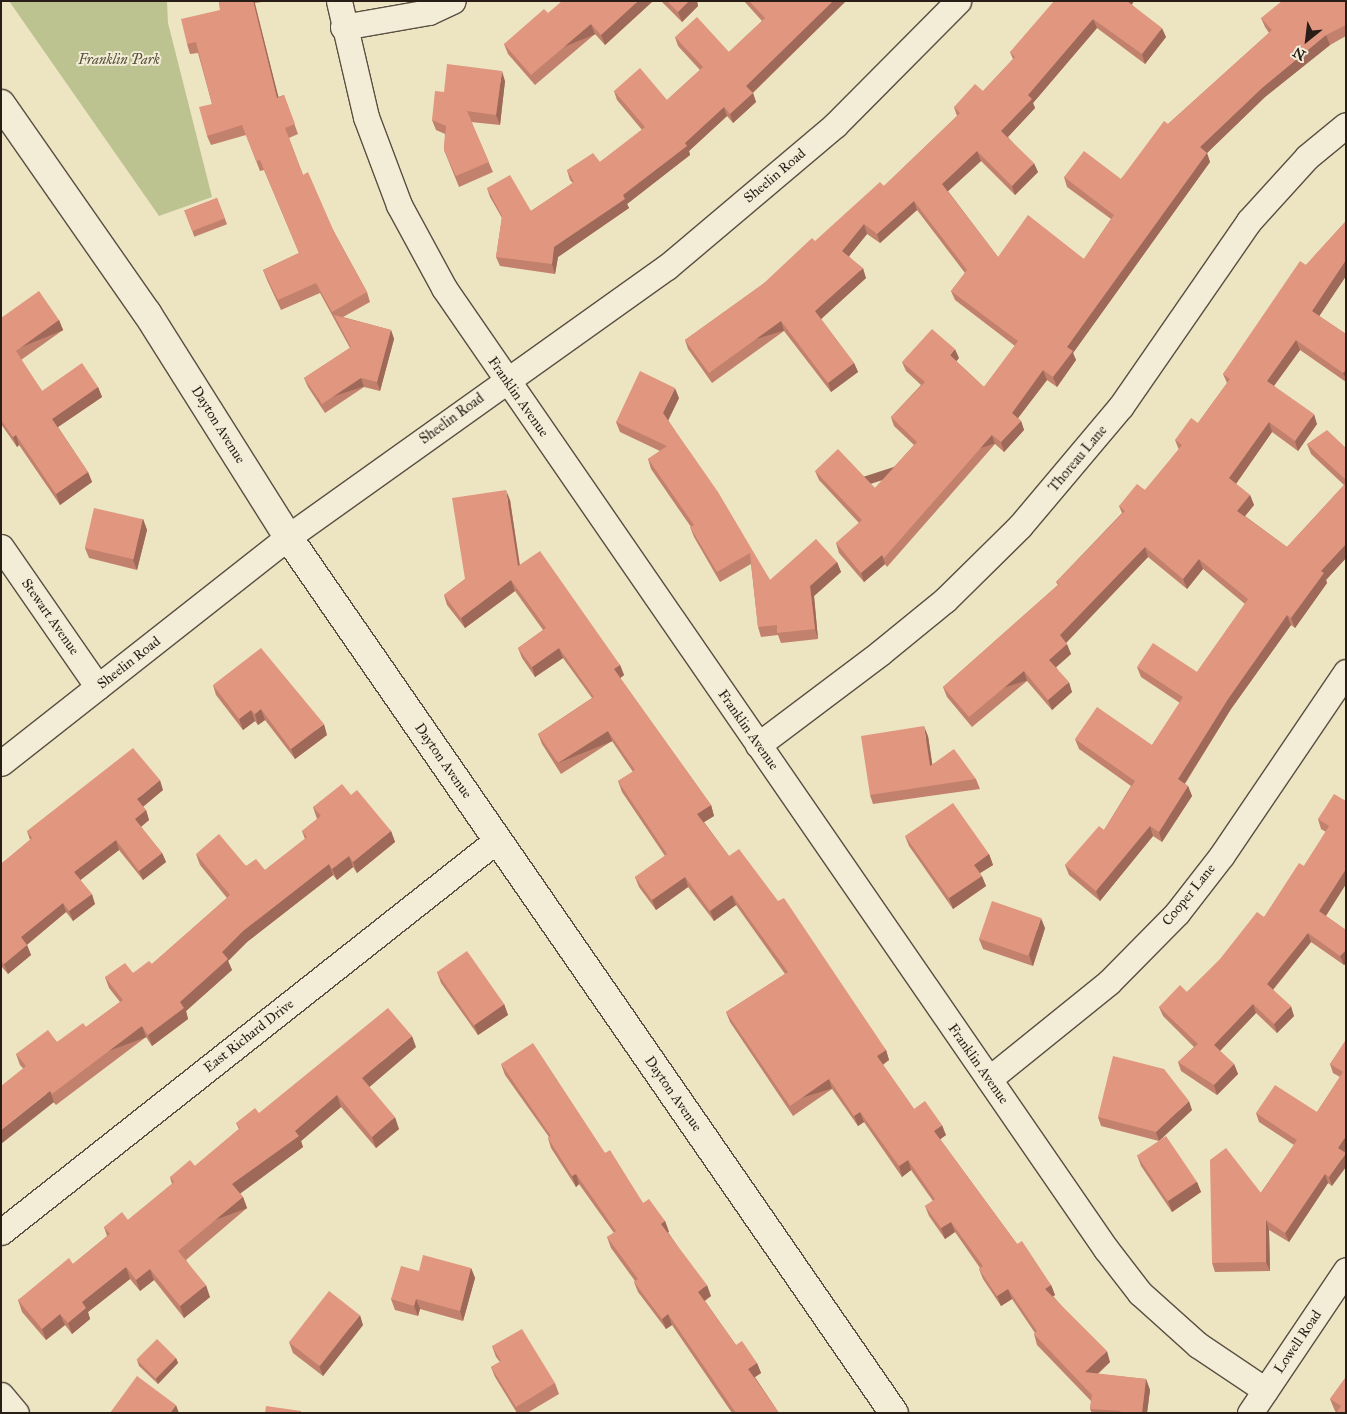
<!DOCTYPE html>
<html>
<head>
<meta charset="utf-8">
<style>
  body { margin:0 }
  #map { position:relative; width:1347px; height:1414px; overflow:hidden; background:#ede4c2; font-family:"IM FELL Great Primer",serif }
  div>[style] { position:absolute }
  .green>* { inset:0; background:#bdc390 }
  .roads { filter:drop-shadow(1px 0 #5a4f42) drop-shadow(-1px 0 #5a4f42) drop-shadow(0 1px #5a4f42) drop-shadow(0 -1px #5a4f42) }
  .minor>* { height:25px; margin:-12.5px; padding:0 12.5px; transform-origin:12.5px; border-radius:12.5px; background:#f3edd7 }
  .secondary>* { height:28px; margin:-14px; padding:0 14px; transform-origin:14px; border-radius:14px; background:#f3edd7 }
  .wall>* { inset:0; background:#c2816d; transform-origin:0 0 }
  .shaded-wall>* { inset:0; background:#9e6959; transform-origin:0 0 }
  .building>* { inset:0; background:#e1967f; transform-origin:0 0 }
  span { translate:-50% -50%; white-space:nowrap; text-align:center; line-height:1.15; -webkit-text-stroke:4px #f3edd7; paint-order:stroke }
  .park-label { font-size:14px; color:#554f3b; font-style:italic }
  .street-label { font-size:14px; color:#291d17 }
  .frame { position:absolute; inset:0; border:2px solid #291d17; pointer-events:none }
  .north { position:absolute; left:1282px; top:15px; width:50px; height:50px; -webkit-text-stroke:4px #f3edd7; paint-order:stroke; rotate:209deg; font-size:14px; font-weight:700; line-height:20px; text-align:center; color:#291d17 }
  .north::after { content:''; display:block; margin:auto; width:18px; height:22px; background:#291d17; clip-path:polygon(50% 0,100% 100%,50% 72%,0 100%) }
</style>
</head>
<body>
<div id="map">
  <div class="green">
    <i style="clip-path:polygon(9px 1px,167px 1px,168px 23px,212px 197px,159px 216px)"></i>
  </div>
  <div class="roads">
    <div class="minor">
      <i style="left:339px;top:1px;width:119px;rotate:76.9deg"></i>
      <i style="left:366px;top:117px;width:94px;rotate:69.4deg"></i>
      <i style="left:399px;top:205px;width:94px;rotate:61.5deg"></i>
      <i style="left:444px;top:288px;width:1167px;rotate:55.44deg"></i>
      <i style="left:1106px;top:1249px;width:56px;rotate:52.3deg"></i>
      <i style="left:1140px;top:1293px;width:78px;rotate:41.9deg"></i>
      <i style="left:1198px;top:1345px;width:81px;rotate:33.9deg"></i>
      <i style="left:343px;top:27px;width:87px;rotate:-9.9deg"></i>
      <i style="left:429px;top:12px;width:26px;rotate:-25deg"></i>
      <i style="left:1px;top:547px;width:170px;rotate:55.3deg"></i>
      <i style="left:758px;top:745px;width:153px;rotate:-37deg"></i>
      <i style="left:880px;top:653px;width:84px;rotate:-39.2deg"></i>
      <i style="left:945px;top:600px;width:105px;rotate:-44.6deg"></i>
      <i style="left:1020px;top:526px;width:157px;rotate:-49.9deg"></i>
      <i style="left:1121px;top:406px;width:225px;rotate:-55.3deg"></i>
      <i style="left:1249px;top:221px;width:86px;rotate:-47.8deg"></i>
      <i style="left:1307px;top:157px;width:50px;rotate:-39.4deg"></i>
      <i style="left:1px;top:763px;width:365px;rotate:-38.2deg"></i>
      <i style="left:288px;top:537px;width:465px;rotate:-35.5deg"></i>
      <i style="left:667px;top:267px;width:220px;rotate:-40.2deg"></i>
      <i style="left:835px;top:125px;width:175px;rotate:-45.2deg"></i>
      <i style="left:989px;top:1079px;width:154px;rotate:-38.9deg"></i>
      <i style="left:1109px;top:982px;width:97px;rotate:-45.4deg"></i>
      <i style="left:1177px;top:913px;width:73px;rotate:-52.2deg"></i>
      <i style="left:1222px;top:855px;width:221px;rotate:-55.9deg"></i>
      <i style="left:1px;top:1232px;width:632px;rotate:-38.32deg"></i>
      <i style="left:1px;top:1395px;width:23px;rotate:50deg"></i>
      <i style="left:1250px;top:1413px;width:172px;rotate:-56.1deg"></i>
    </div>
    <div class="secondary">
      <i style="left:1px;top:104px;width:255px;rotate:55.1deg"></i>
      <i style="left:147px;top:313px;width:265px;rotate:57.8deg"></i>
      <i style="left:288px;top:537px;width:1065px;rotate:55.33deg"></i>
    </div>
  </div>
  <div class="wall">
    <i style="clip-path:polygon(219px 1px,262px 1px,262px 2px,255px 3px,278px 97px,284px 95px,298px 134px,289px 138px,303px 175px,367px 292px,370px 302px,343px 317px,391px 330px,394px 339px,380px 391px,364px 387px,325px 413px,308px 387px,304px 378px,350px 348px,320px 293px,281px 310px,267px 280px,263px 270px,299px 253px,264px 170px,260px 171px,246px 135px,211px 145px,207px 136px,212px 104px,198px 53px,190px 54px,187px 44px,220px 10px)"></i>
    <i style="clip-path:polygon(653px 1px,605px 45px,595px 34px,535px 85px,508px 54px,504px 44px,548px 13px)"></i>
    <i style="clip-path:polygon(661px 1px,697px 1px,698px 6px,682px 22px)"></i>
    <i style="clip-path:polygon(744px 1px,846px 1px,753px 93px,756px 102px,733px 123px,727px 116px,689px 151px,690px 155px,627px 204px,629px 208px,558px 257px,555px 274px,500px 266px,496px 257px,502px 218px,490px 197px,487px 188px,531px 211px,573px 183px,570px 180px,567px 170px,600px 162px,642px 130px,617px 100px,614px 91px,667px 100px,700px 70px,678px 46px,675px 37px,729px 52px,762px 21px)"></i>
    <i style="clip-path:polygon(1134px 1px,1132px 5px,1166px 37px,1145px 64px,1097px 28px,1033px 103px,1035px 108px,1008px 137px,1038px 172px,1015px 195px,981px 161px,948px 191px,998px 257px,1084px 259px,1111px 219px,1067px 187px,1064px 177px,1121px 179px,1168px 124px,1269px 33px,1265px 27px,1261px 18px,1346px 1px,1346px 36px,1330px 45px,1265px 97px,1207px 153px,1210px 162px,1073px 353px,1076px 360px,1057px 387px,1047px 380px,1018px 418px,1021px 421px,1024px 430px,1004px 452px,995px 444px,887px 567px,885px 564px,864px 582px,839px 553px,836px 543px,859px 523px,819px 480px,815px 471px,875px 488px,914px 445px,894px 426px,891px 417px,921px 385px,906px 371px,902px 362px,959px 358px,956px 361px,984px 387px,1015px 346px,955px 300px,951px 291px,965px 273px,917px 210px,880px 243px,867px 234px,849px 256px,866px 278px,821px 319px,854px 363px,858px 372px,831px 392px,784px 331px,712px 383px,688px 349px,685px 340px,763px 284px,884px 186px,957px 116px,954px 107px,983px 91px,1013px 59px,1010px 52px)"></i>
    <i style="clip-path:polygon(505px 81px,500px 125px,471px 122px,493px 172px,459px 187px,444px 150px,445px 134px,436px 130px,432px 120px,444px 92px)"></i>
    <i style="left:217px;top:198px;width:28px;height:35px;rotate:69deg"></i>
    <i style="clip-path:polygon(1346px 221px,1346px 276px,1319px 316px,1346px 334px,1346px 382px,1300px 350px,1274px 386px,1317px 424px,1298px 451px,1272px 432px,1236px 484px,1250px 495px,1254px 505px,1245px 516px,1287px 547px,1344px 485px,1311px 454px,1307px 444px,1346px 448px,1346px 558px,1326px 580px,1327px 583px,1295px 628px,1291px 625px,1231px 709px,1185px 784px,1188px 786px,1192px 796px,1162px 842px,1153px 836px,1100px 901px,1069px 875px,1065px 865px,1104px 830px,1131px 786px,1079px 749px,1075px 739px,1152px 745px,1180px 703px,1141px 677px,1137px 667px,1197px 672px,1245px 604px,1203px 569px,1187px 589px,1148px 557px,1066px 643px,1071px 654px,1056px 667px,1072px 692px,1052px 710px,1027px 681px,972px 727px,947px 697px,943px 687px,1058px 585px,1056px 582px,1122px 513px,1119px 506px,1145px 490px,1179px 450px,1175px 440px,1198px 423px,1227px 383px,1223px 374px,1306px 265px)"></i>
    <i style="clip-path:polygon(1px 318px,59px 320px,63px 330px,21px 360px,42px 391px,98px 387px,102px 397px,58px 427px,88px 472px,92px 482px,60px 505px,19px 445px,17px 447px,1px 424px)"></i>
    <i style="clip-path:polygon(679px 398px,668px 420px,770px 580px,837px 562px,841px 572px,814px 596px,818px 639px,781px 643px,778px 635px,761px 637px,758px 627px,751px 564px,720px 582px,694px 537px,690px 527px,691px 527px,651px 469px,648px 459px,660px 451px,620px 432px,616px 422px)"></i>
    <i style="clip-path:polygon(510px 500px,520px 565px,620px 665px,624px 675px,620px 678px,711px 805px,714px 816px,704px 822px,729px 856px,886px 1050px,889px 1060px,883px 1065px,914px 1109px,946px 1135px,940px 1139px,1017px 1244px,1051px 1285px,1055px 1295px,1053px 1296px,1110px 1362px,1098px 1374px,1146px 1379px,1150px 1390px,1147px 1413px,1092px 1413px,1090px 1409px,1091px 1401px,1037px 1345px,1034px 1334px,1035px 1333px,1012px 1299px,1001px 1306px,983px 1279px,979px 1269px,980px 1268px,955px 1232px,945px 1239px,929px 1216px,925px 1206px,933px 1201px,911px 1170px,902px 1177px,864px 1122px,858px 1126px,832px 1089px,793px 1116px,730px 1022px,726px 1012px,785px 974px,736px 905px,714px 921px,688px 887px,656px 910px,639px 887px,635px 877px,665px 856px,622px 792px,618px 781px,633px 772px,612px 741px,561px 774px,542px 744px,538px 734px,592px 698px,563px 658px,535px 677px,522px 658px,518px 648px,543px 630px,515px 591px,465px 628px,447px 605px,444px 595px,465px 579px)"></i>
    <i style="clip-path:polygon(143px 519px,147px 530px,137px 570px,89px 558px,85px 548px)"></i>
    <i style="clip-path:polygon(213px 685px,327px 735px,295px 759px,265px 720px,258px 725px,255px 721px,243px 730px,216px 695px)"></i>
    <i style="clip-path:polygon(928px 736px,932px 764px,976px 779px,980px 789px,873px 804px,870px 795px)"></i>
    <i style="clip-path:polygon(163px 790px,143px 807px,146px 810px,149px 820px,141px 827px,162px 853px,166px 862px,143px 880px,119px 850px,80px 880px,95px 904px,73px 921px,66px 912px,27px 945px,31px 955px,8px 974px,1px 966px,1px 864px,30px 840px,27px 831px)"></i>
    <i style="clip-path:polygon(351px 795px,391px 831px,395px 842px,357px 873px,353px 867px,337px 880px,333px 875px,247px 942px,228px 961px,232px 970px,186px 1011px,188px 1019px,152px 1046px,146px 1037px,56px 1105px,20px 1065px,16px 1054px,57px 1042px,86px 1027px,120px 1002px,109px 988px,105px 977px,133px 973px,152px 964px,227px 898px,200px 865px,196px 854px,265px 870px,305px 839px,302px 831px,317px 819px,313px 807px)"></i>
    <i style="clip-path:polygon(1346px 801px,1346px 884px,1326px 916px,1346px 930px,1346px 963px,1344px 965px,1311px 942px,1273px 990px,1294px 1016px,1277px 1033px,1256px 1013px,1220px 1051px,1234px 1064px,1238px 1074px,1217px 1095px,1181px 1071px,1178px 1062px,1194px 1047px,1163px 1016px,1159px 1007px,1187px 992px,1264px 917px,1304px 866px,1326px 832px,1321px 829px,1318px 819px)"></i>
    <i style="clip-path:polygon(905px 836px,989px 854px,993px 865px,980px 873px,986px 886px,953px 909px,909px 846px)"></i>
    <i style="clip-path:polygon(1045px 928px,1033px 966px,983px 949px,979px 939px)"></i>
    <i style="clip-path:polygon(437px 972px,504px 1004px,508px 1015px,478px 1035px,441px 983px)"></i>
    <i style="clip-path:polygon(1346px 1041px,1344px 1152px,1332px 1186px,1328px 1183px,1289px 1242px,1269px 1230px,1270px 1271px,1215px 1272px,1212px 1263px,1294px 1145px,1259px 1122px,1256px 1113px,1317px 1112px,1340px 1077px,1333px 1073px,1330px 1064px)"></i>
    <i style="clip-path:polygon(416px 1047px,369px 1087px,399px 1129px,376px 1148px,341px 1107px,301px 1141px,303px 1147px,240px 1193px,243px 1197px,247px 1208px,186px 1260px,210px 1297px,184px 1318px,154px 1280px,140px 1291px,130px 1279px,88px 1312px,90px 1319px,72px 1334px,65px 1325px,46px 1340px,22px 1312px,18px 1300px,73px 1264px,107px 1236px,104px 1227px,128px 1220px,172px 1184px,170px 1177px,195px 1166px,239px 1129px,236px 1123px)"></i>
    <i style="clip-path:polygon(501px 1064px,605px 1153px,643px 1203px,665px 1221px,669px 1232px,668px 1232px,711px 1296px,705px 1301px,736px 1345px,757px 1363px,761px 1373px,755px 1377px,779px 1413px,732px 1413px,672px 1325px,666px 1329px,638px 1292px,634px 1282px,635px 1281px,611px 1248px,607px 1237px,614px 1233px,579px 1184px,576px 1187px,551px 1148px,548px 1138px,549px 1137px,505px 1075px)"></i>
    <i style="clip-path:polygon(1192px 1110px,1159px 1141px,1101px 1126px,1098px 1117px)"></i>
    <i style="clip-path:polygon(1137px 1155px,1197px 1182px,1201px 1192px,1172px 1212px,1141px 1166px)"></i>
    <i style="clip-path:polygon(471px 1268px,475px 1278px,463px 1321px,420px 1309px,418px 1316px,395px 1310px,391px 1299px,419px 1271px)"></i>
    <i style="clip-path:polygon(363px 1325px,323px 1376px,293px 1353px,289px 1342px)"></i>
    <i style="clip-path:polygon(492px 1346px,555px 1383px,559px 1394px,527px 1413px,517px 1413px,495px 1377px,491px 1367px,500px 1362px,496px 1357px)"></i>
    <i style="clip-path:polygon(176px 1358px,178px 1363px,158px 1384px,139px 1366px,137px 1360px)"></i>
    <i style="clip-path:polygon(1346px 1377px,1346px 1413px,1337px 1413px,1335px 1411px,1330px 1399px)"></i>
  </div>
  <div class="shaded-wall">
    <i style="clip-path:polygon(253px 1px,254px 1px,281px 107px,277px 98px)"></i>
    <i style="clip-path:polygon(638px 1px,653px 1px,605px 45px,601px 35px)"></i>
    <i style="clip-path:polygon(689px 1px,697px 1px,698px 6px,682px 22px,678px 12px)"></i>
    <i style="clip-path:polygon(833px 1px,846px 1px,751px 94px,753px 93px,756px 102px,733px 123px,730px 114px,746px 86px)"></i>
    <i style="clip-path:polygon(1125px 1px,1134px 1px,1128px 9px)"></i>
    <i style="clip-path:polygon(1093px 19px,1097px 28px,1033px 103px,1035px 108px,1005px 140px,1001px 131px,1028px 95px)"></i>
    <i style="left:591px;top:24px;width:11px;height:79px;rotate:68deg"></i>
    <i style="clip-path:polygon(1162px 28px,1166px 37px,1145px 64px,1142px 54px)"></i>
    <i style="clip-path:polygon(1326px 35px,1330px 45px,1265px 97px,1207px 153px,1210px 162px,1073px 353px,1076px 360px,1057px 387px,1053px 377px,1067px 347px,1200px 147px,1262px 88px)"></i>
    <i style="clip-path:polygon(502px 71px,505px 81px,500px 125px,496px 115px)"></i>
    <i style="clip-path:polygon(724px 107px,727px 116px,689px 151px,690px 155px,627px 204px,629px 208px,558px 257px,555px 274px,552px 264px,554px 247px,623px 195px,685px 143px)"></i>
    <i style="clip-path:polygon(977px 151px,981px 161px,946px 193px,942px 184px)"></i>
    <i style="clip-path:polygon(1034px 163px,1038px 172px,1015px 195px,1012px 186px)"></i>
    <i style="clip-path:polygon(914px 201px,917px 210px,880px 243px,877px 234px)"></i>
    <i style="clip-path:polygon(864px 224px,867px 234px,846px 260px,842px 251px)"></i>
    <i style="clip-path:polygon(1346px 260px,1346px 276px,1316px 321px,1312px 311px)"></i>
    <i style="clip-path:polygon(863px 268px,866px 278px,819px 321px,815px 311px)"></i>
    <i style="left:59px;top:320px;width:11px;height:53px;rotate:68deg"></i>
    <i style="left:781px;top:321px;width:10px;height:89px;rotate:73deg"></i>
    <i style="clip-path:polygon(391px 330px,394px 339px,380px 391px,377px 382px)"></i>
    <i style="clip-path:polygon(1296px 340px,1300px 350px,1270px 391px,1267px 381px)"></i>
    <i style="clip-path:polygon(955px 349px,959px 358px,953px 365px,950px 355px)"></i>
    <i style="clip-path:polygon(854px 363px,858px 372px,831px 392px,828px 383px)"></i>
    <i style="clip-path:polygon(1043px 370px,1047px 380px,1015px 422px,1012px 413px)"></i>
    <i style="clip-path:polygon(1346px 370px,1346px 379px,1343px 373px)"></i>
    <i style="left:361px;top:378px;width:9px;height:47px;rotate:72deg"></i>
    <i style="clip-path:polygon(98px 387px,102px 397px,55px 429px,52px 419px)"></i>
    <i style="clip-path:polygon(675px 388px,679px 398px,667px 423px,663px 413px)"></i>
    <i style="clip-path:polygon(1314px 414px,1317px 424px,1298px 451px,1295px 441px)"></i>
    <i style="clip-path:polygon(1021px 421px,1024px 430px,1004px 452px,1001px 442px)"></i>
    <i style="clip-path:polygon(1269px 422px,1272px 432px,1233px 488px,1229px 478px)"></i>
    <i style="clip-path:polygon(16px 435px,19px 445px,17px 447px,13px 437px)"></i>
    <i style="left:992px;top:435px;width:9px;height:164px;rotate:72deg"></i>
    <i style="clip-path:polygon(88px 472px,92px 482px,60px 505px,56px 494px)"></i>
    <i style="clip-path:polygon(506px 490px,510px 500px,521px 576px,518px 566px)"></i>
    <i style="clip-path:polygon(1250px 495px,1254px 505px,1241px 521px,1237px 511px)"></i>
    <i style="clip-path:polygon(143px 519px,147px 530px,137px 570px,133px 560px)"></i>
    <i style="clip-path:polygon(1346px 544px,1346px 558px,1326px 580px,1327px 583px,1295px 628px,1291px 618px,1321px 571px)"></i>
    <i style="clip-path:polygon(1145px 547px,1148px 557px,1064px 645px,1060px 635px)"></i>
    <i style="clip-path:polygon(882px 555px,885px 564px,864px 582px,861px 573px)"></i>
    <i style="clip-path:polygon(1199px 559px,1203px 569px,1187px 589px,1183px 579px)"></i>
    <i style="clip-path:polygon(837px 562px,841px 572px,814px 596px,818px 639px,815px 629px,810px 586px)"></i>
    <i style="clip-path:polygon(511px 580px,515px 591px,465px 628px,461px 618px)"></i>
    <i style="clip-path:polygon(1287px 615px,1291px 625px,1231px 709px,1181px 789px,1178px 779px,1228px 699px)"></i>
    <i style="clip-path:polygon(1067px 644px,1071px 654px,1053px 670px,1049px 660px)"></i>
    <i style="clip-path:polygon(559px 648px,563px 658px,535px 677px,532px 667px)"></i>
    <i style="clip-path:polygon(620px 665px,624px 675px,618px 680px,614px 669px)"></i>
    <i style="left:1024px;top:671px;width:10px;height:72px;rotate:73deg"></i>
    <i style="clip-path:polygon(1069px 682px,1072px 692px,1052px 710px,1048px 700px)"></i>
    <i style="clip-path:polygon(261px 709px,265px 720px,258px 725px,255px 714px)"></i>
    <i style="clip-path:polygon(251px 710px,255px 721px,243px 730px,239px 719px)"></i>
    <i style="clip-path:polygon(324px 724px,327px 735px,295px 759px,291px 749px)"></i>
    <i style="clip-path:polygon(924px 726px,928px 736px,934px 775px,930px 766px)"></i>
    <i style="left:608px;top:731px;width:11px;height:59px;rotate:68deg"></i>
    <i style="clip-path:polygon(160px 780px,163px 790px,140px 809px,137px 799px)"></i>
    <i style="clip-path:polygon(1188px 786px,1192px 796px,1162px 842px,1159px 832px)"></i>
    <i style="clip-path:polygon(711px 805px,714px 816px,701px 824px,697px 814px)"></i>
    <i style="clip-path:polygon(146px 810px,149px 820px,138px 829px,135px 819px)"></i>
    <i style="clip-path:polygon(1150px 826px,1153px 836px,1100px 901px,1096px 891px)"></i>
    <i style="clip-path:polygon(391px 831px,395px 842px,357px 873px,353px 862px)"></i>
    <i style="clip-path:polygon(116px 840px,119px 850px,78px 882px,74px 872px)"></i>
    <i style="clip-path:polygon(162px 853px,166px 862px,143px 880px,139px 871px)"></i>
    <i style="clip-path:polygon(989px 854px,993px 865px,977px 875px,974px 865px)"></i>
    <i style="clip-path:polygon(349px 856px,353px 867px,337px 880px,332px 869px)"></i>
    <i style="clip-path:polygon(329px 864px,333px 875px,247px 942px,228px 961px,232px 970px,186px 1011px,188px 1019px,152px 1046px,148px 1035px,180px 1002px,222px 952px,243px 931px)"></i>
    <i style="clip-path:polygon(1346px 869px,1346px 884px,1323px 920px,1319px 911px)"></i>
    <i style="clip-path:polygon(982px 876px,986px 886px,953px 909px,949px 898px)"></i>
    <i style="clip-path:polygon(685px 877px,688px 887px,656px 910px,652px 900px)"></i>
    <i style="clip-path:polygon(92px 894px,95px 904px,73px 921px,69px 911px)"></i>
    <i style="clip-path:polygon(732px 895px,736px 905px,714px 921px,710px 911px)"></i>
    <i style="clip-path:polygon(63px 903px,66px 912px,24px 947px,21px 937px)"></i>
    <i style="clip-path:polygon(1041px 918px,1045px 928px,1033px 966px,1029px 955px)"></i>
    <i style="clip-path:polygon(1308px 933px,1311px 942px,1270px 993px,1267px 984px)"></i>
    <i style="clip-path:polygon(27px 945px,31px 955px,8px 974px,4px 964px)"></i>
    <i style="clip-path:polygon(1346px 950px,1346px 963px,1344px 965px,1340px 956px)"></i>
    <i style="clip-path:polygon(504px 1004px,508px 1015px,478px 1035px,474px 1025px)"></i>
    <i style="clip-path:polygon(1253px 1004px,1256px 1013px,1217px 1054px,1214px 1045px)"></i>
    <i style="clip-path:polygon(1291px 1006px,1294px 1016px,1277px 1033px,1274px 1024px)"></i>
    <i style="left:142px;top:1026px;width:12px;height:113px;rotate:70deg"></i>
    <i style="clip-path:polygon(412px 1036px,416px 1047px,366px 1090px,362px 1078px)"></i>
    <i style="clip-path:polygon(886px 1050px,889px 1060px,880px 1066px,877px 1056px)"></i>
    <i style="clip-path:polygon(1234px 1064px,1238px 1074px,1217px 1095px,1214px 1085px)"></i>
    <i style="left:829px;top:1079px;width:10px;height:47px;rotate:73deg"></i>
    <i style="clip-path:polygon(50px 1091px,54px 1102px,1px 1144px,1px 1130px)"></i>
    <i style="clip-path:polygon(337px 1095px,341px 1107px,301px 1141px,303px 1147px,237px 1196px,232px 1184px)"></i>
    <i style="clip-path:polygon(1189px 1101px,1192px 1110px,1159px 1141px,1156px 1132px)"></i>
    <i style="clip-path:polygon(860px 1112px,864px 1122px,858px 1126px,854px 1116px)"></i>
    <i style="clip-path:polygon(395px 1117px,399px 1129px,376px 1148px,372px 1137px)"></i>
    <i style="clip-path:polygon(942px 1125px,946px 1135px,938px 1141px,934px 1131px)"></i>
    <i style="clip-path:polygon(1346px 1136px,1346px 1150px,1341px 1157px,1338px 1148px)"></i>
    <i style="clip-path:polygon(1346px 1153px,1346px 1167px,1332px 1186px,1329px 1177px)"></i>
    <i style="clip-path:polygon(908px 1160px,911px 1170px,902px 1177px,899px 1166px)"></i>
    <i style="clip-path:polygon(576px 1174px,579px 1184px,576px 1187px,572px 1176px)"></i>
    <i style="clip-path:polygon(1325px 1174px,1328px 1183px,1289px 1242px,1285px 1233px)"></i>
    <i style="clip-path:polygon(1197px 1182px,1201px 1192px,1172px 1212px,1168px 1201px)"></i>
    <i style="left:243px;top:1197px;width:12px;height:85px;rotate:70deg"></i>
    <i style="clip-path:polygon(1266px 1220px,1269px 1230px,1270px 1271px,1266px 1262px)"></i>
    <i style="clip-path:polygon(665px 1221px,669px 1232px,665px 1234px,661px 1224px)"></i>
    <i style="clip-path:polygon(951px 1222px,955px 1232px,945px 1239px,941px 1228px)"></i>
    <i style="clip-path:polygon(126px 1267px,130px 1279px,88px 1312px,90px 1319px,72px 1334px,68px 1323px,82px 1302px)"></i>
    <i style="clip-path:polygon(471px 1268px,475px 1278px,463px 1321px,460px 1311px)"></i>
    <i style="clip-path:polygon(150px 1269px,154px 1280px,140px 1291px,136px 1280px)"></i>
    <i style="clip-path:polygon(206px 1285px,210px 1297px,184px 1318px,180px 1306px)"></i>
    <i style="clip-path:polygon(707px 1285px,711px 1296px,702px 1302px,698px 1292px)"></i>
    <i style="clip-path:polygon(1051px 1285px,1055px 1295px,1049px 1299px,1045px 1289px)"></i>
    <i style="clip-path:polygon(1008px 1289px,1012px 1299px,1001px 1306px,997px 1296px)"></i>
    <i style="clip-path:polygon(416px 1299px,420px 1309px,418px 1316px,414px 1306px)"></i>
    <i style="clip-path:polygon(60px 1314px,65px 1325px,46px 1340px,42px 1329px)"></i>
    <i style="clip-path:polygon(668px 1314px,672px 1325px,666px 1329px,662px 1319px)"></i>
    <i style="clip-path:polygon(360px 1315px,363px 1325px,323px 1376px,319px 1366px)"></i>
    <i style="clip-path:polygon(1107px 1351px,1110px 1362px,1088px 1382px,1085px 1372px)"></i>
    <i style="clip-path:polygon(176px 1358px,178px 1363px,158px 1384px,156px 1379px)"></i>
    <i style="clip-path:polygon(757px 1363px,761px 1373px,752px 1379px,748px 1369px)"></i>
    <i style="clip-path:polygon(1146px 1379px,1150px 1390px,1147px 1413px,1142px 1413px)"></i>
    <i style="clip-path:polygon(176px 1405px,179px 1413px,170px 1413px)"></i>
  </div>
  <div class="building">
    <i style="clip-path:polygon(219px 1px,253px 1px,277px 98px,284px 95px,295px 124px,285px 128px,303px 175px,308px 172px,335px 234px,367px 292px,332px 312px,316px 283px,278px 300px,263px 270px,299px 253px,260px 160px,256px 161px,242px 125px,207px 136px,199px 107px,212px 104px,196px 42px,187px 44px,181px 19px,220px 10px)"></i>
    <i style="clip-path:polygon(562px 1px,638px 1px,601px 35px,591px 24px,531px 75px,504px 44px,544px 9px,548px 13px)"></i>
    <i style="clip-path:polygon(667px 1px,689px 1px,678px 12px)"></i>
    <i style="clip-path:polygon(749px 1px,833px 1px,746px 86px,753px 93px,730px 114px,724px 107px,685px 143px,687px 146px,623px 195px,625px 199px,554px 247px,552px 264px,496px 257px,502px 216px,487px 188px,510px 175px,531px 211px,574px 182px,567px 170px,593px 153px,600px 162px,645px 127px,614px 91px,640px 68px,667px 100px,703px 67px,675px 37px,697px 17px,729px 52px,765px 18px)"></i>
    <i style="clip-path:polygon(1054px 1px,1127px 1px,1162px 28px,1142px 54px,1093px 19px,1028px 95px,1032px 99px,1001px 131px,1034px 163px,1012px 186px,977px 151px,942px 184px,998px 257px,1028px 215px,1084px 259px,1114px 215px,1064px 177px,1084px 151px,1121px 179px,1164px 121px,1168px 124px,1272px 30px,1261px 18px,1282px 1px,1346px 1px,1346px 25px,1326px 35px,1262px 88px,1200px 147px,1207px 153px,1067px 347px,1073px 351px,1053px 377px,1043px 370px,1012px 413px,1021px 421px,1001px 442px,992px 435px,884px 558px,882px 555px,861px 573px,836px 543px,862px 520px,815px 471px,838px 449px,875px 488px,917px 442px,891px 417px,925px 382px,902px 362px,932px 329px,955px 349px,950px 355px,984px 387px,1018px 341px,951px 291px,967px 270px,914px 201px,877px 234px,864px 224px,842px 251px,863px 268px,815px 311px,854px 363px,828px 383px,781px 321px,709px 373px,685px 340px,763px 284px,812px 238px,815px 241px,880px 182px,884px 186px,960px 113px,954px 107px,975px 84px,983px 91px,1015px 57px,1010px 52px)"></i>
    <i style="clip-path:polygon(447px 64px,502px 71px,496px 115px,467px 111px,489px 162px,456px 176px,444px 150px,446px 126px,432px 120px,435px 91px,444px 92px)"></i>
    <i style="left:217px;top:198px;width:22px;height:35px;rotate:69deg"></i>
    <i style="clip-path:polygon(1346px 221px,1346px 260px,1312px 311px,1346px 334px,1346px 370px,1343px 373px,1296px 340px,1267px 381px,1314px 414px,1295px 441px,1269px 422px,1229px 478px,1250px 495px,1237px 511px,1287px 547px,1346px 483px,1346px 544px,1321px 571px,1324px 573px,1291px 618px,1287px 615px,1228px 699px,1178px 779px,1188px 786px,1159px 832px,1150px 826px,1096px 891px,1065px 865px,1099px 826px,1104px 830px,1135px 781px,1075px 739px,1097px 707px,1152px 745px,1183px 697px,1137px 667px,1153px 643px,1197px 672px,1248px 599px,1199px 559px,1183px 579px,1145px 547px,1060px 635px,1067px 644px,1049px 660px,1069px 682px,1048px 700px,1024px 671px,969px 717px,943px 687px,1059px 584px,1056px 582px,1125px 511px,1119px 506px,1137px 484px,1145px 490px,1182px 445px,1175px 440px,1191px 418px,1198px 423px,1230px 379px,1223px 374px,1300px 261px,1306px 265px)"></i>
    <i style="clip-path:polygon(39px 291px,59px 320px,16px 351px,42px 391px,82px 363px,98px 387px,52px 419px,88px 472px,56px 494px,16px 435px,13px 437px,1px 420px,1px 318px)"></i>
    <i style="clip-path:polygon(334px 315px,391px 330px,377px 382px,361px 378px,322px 404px,304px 378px,351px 347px)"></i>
    <i style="clip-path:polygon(640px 371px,675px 388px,663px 413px,718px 492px,770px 580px,816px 539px,837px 562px,810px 586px,815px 629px,777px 633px,777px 625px,758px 627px,750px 553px,717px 572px,690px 527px,694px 525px,648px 459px,667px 446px,616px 422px)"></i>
    <i style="clip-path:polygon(1327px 430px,1346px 448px,1346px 480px,1307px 444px)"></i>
    <i style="clip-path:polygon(506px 490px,518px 566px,540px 551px,620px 665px,614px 669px,711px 805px,697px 814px,729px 856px,739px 849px,778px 901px,784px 898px,886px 1050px,877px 1056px,914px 1109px,925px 1101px,942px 1125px,934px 1131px,1017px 1244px,1022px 1241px,1051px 1285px,1045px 1289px,1107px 1351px,1085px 1372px,1146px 1379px,1142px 1413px,1119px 1413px,1121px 1411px,1090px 1409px,1092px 1395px,1034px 1334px,1037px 1331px,1008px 1289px,997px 1296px,979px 1269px,983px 1266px,951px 1222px,941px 1228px,925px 1206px,935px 1199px,908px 1160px,899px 1166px,860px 1112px,854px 1116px,829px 1079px,790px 1106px,726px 1012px,788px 972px,732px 895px,710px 911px,685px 877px,652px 900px,635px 877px,667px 854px,618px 781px,635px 770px,608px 731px,558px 763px,538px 734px,594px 697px,559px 648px,532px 667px,518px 648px,546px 628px,511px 580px,461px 618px,444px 595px,465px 579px,452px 498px)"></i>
    <i style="left:94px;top:508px;width:50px;height:41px;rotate:13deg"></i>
    <i style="clip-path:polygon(261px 648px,324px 724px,291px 749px,261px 709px,255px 714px,251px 710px,239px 719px,213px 685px)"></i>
    <i style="clip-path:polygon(924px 726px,930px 766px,954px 749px,976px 779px,870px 795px,861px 736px)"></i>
    <i style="clip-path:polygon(133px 748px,160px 780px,137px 799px,146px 810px,135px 819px,162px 853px,139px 871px,116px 840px,74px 872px,92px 894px,69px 911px,63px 903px,21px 937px,27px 945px,4px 964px,1px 961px,1px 864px,32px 838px,27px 831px)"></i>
    <i style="clip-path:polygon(342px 784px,351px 795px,357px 790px,391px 831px,353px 862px,349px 856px,332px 869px,329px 864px,243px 931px,222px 952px,228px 959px,180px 1002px,184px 1008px,148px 1035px,142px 1026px,52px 1094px,50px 1091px,1px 1130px,1px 1086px,26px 1066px,16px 1054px,48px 1030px,57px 1042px,83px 1023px,86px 1027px,123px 1000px,105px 977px,125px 963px,133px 973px,149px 961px,152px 964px,230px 895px,196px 854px,219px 834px,246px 866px,256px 859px,265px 870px,307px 837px,302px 831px,321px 816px,313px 807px)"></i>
    <i style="clip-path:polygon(1334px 794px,1346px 801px,1346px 869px,1319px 911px,1346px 930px,1346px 950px,1340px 956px,1308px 933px,1267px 984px,1291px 1006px,1274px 1024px,1253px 1004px,1214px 1045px,1234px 1064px,1214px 1085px,1178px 1062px,1198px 1044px,1159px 1007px,1180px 985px,1187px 992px,1220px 959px,1257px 912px,1264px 917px,1299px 863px,1304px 866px,1329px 826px,1318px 819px)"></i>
    <i style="clip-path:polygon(953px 803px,989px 854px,974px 865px,982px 876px,949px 898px,905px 836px)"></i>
    <i style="left:992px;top:901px;width:52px;height:40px;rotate:19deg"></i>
    <i style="left:467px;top:951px;width:65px;height:37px;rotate:55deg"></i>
    <i style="clip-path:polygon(388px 1008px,412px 1036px,362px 1078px,395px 1117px,372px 1137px,337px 1095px,295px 1131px,299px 1136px,232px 1184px,243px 1197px,178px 1251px,206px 1285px,180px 1306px,150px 1269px,136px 1280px,126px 1267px,82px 1302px,86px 1308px,68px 1323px,60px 1314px,42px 1329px,18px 1300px,69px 1258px,73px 1264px,110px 1234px,104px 1227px,122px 1212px,128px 1220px,174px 1182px,170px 1177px,190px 1160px,195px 1166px,240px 1128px,236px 1123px,255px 1108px,259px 1113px)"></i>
    <i style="clip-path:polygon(1345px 1041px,1346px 1041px,1346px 1136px,1338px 1148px,1346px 1153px,1329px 1177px,1325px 1174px,1285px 1233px,1266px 1220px,1266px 1262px,1212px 1263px,1210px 1160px,1226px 1148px,1261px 1193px,1297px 1140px,1256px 1113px,1275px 1085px,1317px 1112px,1343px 1072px,1330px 1064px)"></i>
    <i style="clip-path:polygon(533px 1043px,605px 1153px,610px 1150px,643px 1203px,649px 1199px,665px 1221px,661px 1224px,707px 1285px,698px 1292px,736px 1345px,742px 1341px,757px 1363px,748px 1369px,779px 1413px,736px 1413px,668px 1314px,662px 1319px,634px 1282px,638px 1279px,607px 1237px,616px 1231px,576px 1174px,572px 1176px,548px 1138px,551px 1136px,501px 1064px)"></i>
    <i style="clip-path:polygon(1113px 1056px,1164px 1069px,1189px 1101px,1156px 1132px,1098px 1117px)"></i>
    <i style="left:1166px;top:1136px;width:55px;height:35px;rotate:56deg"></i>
    <i style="clip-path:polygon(423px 1255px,471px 1268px,460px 1311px,416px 1299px,414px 1306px,391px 1299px,401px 1266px,419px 1271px)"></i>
    <i style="left:329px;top:1291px;width:39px;height:65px;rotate:38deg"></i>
    <i style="clip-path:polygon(522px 1329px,555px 1383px,516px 1407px,491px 1367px,501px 1361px,492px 1346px)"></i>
    <i style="left:157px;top:1339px;width:27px;height:29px;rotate:45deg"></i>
    <i style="clip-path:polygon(137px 1376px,176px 1405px,170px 1413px,110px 1413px)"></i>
    <i style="clip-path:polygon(1346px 1377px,1346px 1413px,1336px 1413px,1341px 1406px,1330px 1399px)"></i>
    <i style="clip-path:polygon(266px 1406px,301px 1411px,301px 1413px,265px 1413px)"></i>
  </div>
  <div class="park-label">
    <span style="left:119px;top:60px">Franklin Park</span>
  </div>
  <div class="street-label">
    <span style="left:775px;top:176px;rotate:-40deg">Sheelin Road</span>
    <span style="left:518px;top:397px;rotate:55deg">Franklin Avenue</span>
    <span style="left:452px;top:419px;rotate:-36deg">Sheelin Road</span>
    <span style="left:218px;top:425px;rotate:58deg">Dayton Avenue</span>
    <span style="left:1078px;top:459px;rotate:-50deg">Thoreau Lane</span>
    <span style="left:50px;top:617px;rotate:55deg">Stewart Avenue</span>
    <span style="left:129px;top:663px;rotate:-38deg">Sheelin Road</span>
    <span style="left:748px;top:730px;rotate:55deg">Franklin Avenue</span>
    <span style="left:443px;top:761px;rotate:55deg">Dayton Avenue</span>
    <span style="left:1189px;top:895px;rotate:-51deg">Cooper Lane</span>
    <span style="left:249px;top:1036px;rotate:-38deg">East Richard Drive</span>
    <span style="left:978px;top:1064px;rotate:55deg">Franklin Avenue</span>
    <span style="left:673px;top:1094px;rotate:55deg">Dayton Avenue</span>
    <span style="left:1298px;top:1342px;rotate:-56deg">Lowell Road</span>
  </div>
  <div class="frame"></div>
  <div class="north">N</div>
</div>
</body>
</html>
